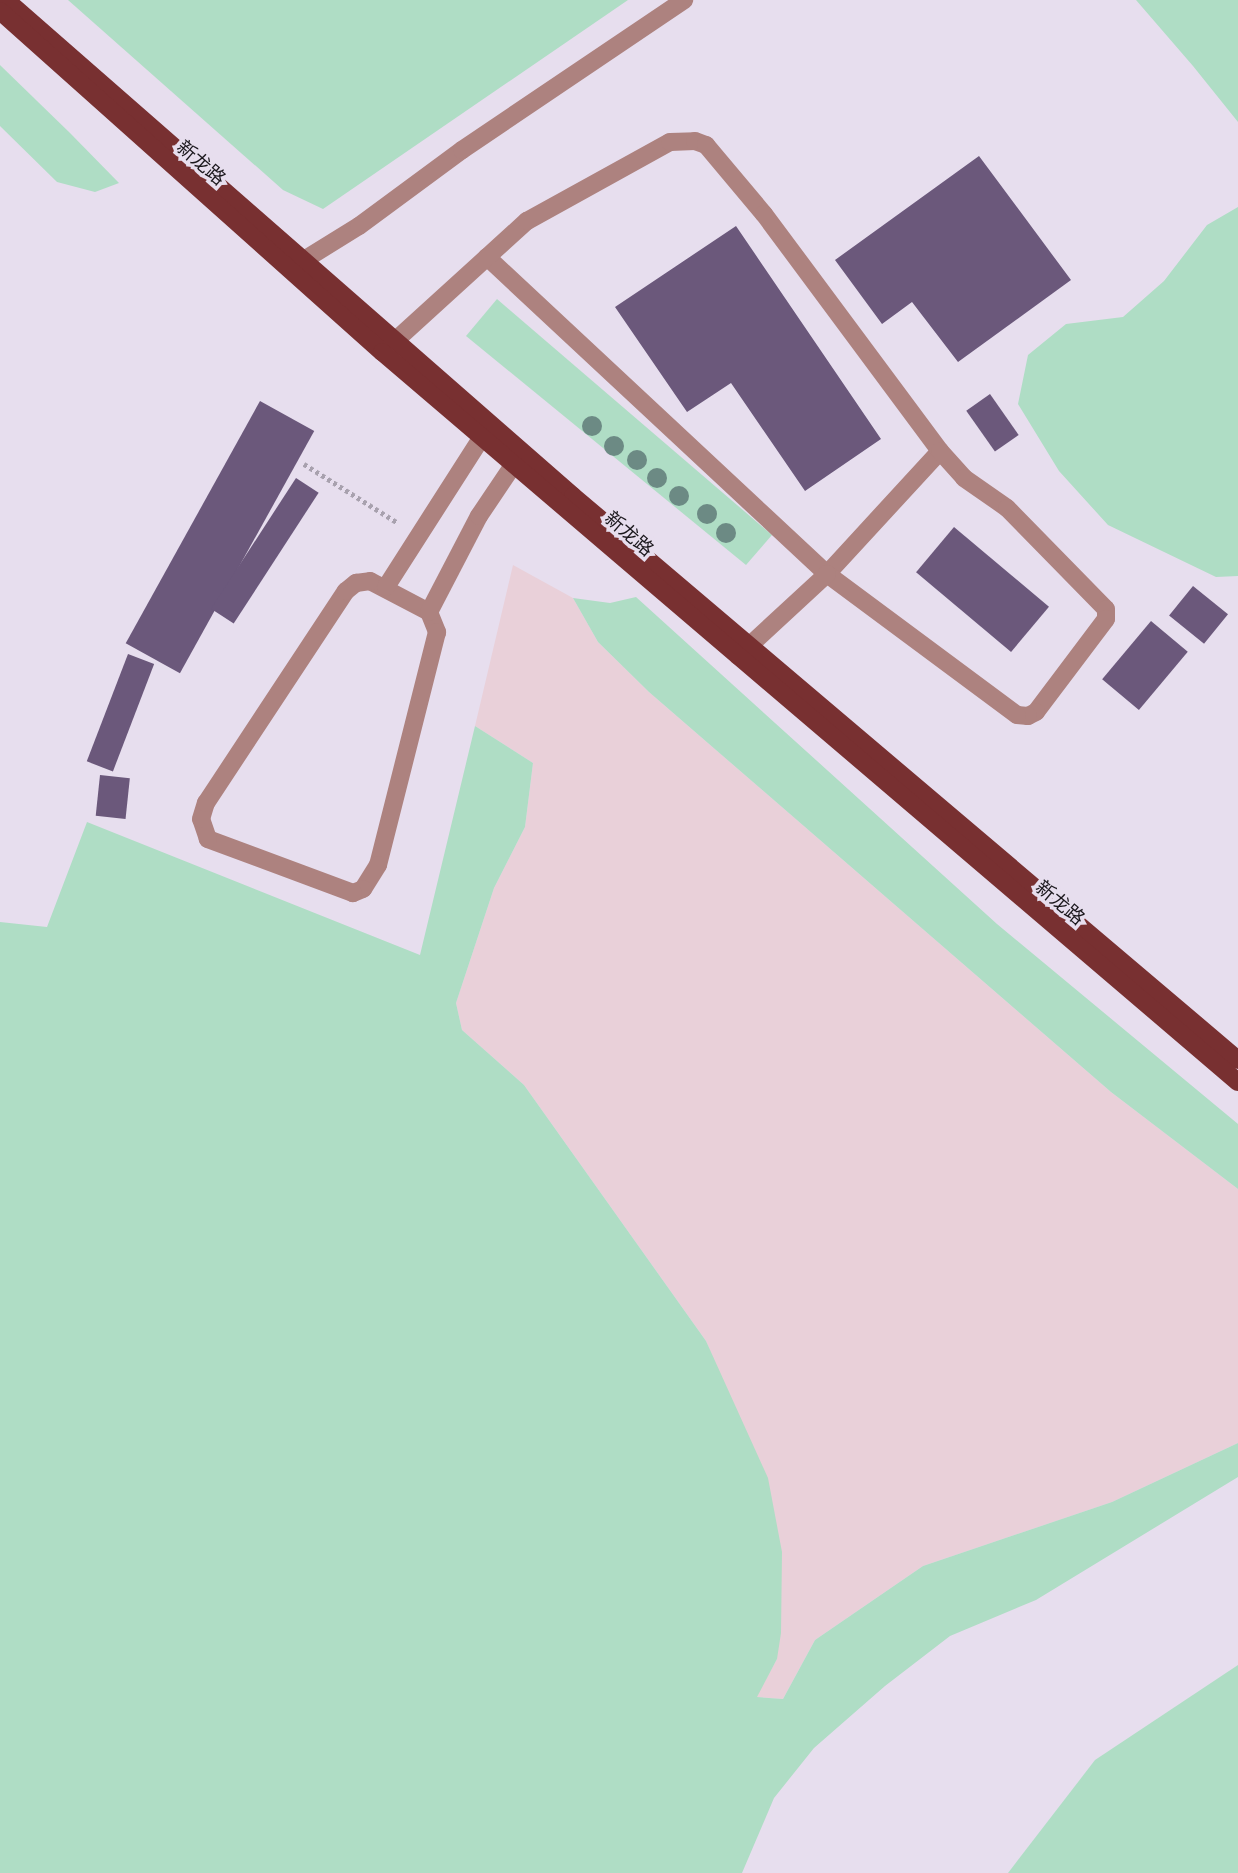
<!DOCTYPE html>
<html>
<head>
<meta charset="utf-8">
<style>
  body { margin:0 }
  #map { position:relative; width:1238px; height:1873px; overflow:hidden; background:#e7deee; font-family:Roboto,"Noto Sans SC",sans-serif }
  div>[style] { position:absolute }
  .industrial>* { inset:0; background:#e9d0d9 }
  .green>* { inset:0; background:#afddc5 }
  .building>* { inset:0; background:#6b587b; transform-origin:0 0 }
  .path>* { height:4.5px; margin-top:-2.25px; transform-origin:0; background:repeating-linear-gradient(90deg,#a8a1ae 0 3.5px,transparent 0 7px) }
  .lane>* { height:18px; margin:-9px; padding:0 9px; transform-origin:9px; border-radius:9px; background:#ad827f }
  .street>* { height:18px; margin:-9px; padding:0 9px; transform-origin:9px; border-radius:9px; background:#ad827f }
  .primary>* { height:18px; margin:-9px; padding:0 9px; transform-origin:9px; border-radius:9px; background:#783031 }
  .trees>* { width:20px; height:20px; margin:-10px; border-radius:50%; background:#6c8a84 }
  span { translate:-50% -50%; white-space:nowrap; text-align:center; line-height:1.15; -webkit-text-stroke:7px #e7deee; paint-order:stroke }
  .street-label { font-size:19px; color:#1a171c }
</style>
</head>
<body>
<div id="map">
  <div class="industrial">
    <i style="clip-path:polygon(513px 565px,573px 598px,598px 642px,649px 692px,1111px 1092px,1238px 1189px,1238px 1443px,1112px 1502px,923px 1566px,815px 1640px,783px 1699px,756px 1697px,777px 1659px,734px 1409px,706px 1341px,524px 1085px,462px 1030px,456px 1003px,494px 888px,525px 827px,533px 763px,475px 726px)"></i>
  </div>
  <div class="green">
    <i style="clip-path:polygon(68px 0,628px 0,323px 209px,283px 190px)"></i>
    <i style="clip-path:polygon(1136px 0,1238px 0,1238px 122px,1193px 66px)"></i>
    <i style="clip-path:polygon(0 65px,70px 133px,119px 183px,95px 192px,57px 182px,0 126px)"></i>
    <i style="clip-path:polygon(1238px 207px,1238px 576px,1216px 577px,1108px 525px,1059px 471px,1018px 404px,1028px 355px,1066px 324px,1123px 317px,1164px 281px,1207px 225px)"></i>
    <i style="clip-path:polygon(497px 299px,772px 535px,746px 565px,466px 336px)"></i>
    <i style="clip-path:polygon(636px 597px,997px 924px,1238px 1124px,1238px 1189px,1111px 1092px,649px 692px,598px 642px,573px 598px,610px 603px)"></i>
    <i style="clip-path:polygon(475px 726px,533px 763px,525px 827px,494px 888px,456px 1003px,462px 1030px,524px 1085px,706px 1341px,768px 1478px,782px 1552px,781px 1633px,777px 1659px,757px 1697px,783px 1699px,815px 1640px,923px 1566px,1112px 1502px,1238px 1443px,1238px 1477px,1036px 1600px,950px 1636px,885px 1686px,814px 1748px,774px 1798px,742px 1873px,0 1873px,0 922px,47px 927px,87px 822px,420px 955px)"></i>
    <i style="clip-path:polygon(1238px 1665px,1238px 1873px,1008px 1873px,1095px 1760px)"></i>
  </div>
  <div class="building">
    <i style="clip-path:polygon(979px 156px,1071px 280px,958px 362px,912px 302px,882px 324px,835px 260px)"></i>
    <i style="clip-path:polygon(736px 226px,881px 439px,805px 491px,731px 383px,687px 412px,615px 307px)"></i>
    <i style="left:990px;top:394px;width:50px;height:29px;rotate:55deg"></i>
    <i style="left:260px;top:401px;width:62px;height:277px;rotate:29deg"></i>
    <i style="left:296px;top:478px;width:27px;height:156px;rotate:33deg"></i>
    <i style="left:954px;top:527px;width:124px;height:59px;rotate:40deg"></i>
    <i style="left:1193px;top:586px;width:45px;height:38px;rotate:39deg"></i>
    <i style="left:1151px;top:621px;width:48px;height:76px;rotate:40deg"></i>
    <i style="left:128px;top:654px;width:28px;height:115px;rotate:21deg"></i>
    <i style="left:100px;top:775px;width:30px;height:41px;rotate:6deg"></i>
  </div>
  <div class="path">
    <i style="left:304px;top:464px;width:111px;rotate:32.1deg"></i>
  </div>
  <div class="lane">
    <i style="left:487px;top:257px;width:465px;rotate:43deg"></i>
    <i style="left:827px;top:574px;width:167px;rotate:-47.4deg"></i>
    <i style="left:385px;top:350px;width:192px;rotate:-42.3deg"></i>
    <i style="left:527px;top:221px;width:163px;rotate:-28.9deg"></i>
    <i style="left:670px;top:142px;width:25px;rotate:-2deg"></i>
    <i style="left:695px;top:141px;width:12px;rotate:20deg"></i>
    <i style="left:706px;top:145px;width:90px;rotate:50deg"></i>
    <i style="left:764px;top:214px;width:295px;rotate:53.4deg"></i>
    <i style="left:940px;top:451px;width:36px;rotate:48deg"></i>
    <i style="left:964px;top:478px;width:52px;rotate:34.9deg"></i>
    <i style="left:1007px;top:508px;width:141px;rotate:45.6deg"></i>
    <i style="left:1106px;top:609px;width:10px;rotate:90deg"></i>
    <i style="left:1106px;top:619px;width:116px;rotate:127deg"></i>
    <i style="left:1036px;top:712px;width:9px;rotate:153deg"></i>
    <i style="left:1028px;top:716px;width:11px;rotate:-175deg"></i>
    <i style="left:1017px;top:715px;width:237px;rotate:-143.4deg"></i>
    <i style="left:827px;top:574px;width:121px;rotate:137.3deg"></i>
    <i style="left:370px;top:581px;width:67px;rotate:27.7deg"></i>
    <i style="left:429px;top:612px;width:22px;rotate:68deg"></i>
    <i style="left:437px;top:632px;width:240px;rotate:104.2deg"></i>
    <i style="left:378px;top:865px;width:28px;rotate:122deg"></i>
    <i style="left:363px;top:889px;width:11px;rotate:158deg"></i>
    <i style="left:353px;top:893px;width:155px;rotate:-159.6deg"></i>
    <i style="left:208px;top:839px;width:21px;rotate:-109deg"></i>
    <i style="left:201px;top:819px;width:17px;rotate:-73deg"></i>
    <i style="left:206px;top:803px;width:254px;rotate:-56.6deg"></i>
    <i style="left:346px;top:591px;width:13px;rotate:-39deg"></i>
    <i style="left:356px;top:583px;width:14px;rotate:-8deg"></i>
    <i style="left:386px;top:587px;width:178px;rotate:-57.4deg"></i>
    <i style="left:429px;top:612px;width:108px;rotate:-62.5deg"></i>
    <i style="left:479px;top:516px;width:63px;rotate:-56.1deg"></i>
  </div>
  <div class="street">
    <i style="left:291px;top:268px;width:80px;rotate:-31.7deg"></i>
    <i style="left:359px;top:226px;width:128px;rotate:-36.4deg"></i>
    <i style="left:462px;top:150px;width:268px;rotate:-34deg"></i>
  </div>
  <div class="primary">
    <i style="left:6px;top:0;width:753px;rotate:41.18deg"></i>
    <i style="left:573px;top:496px;width:872px;rotate:40.3deg"></i>
    <i style="left:0;top:11px;width:512px;rotate:41.75deg"></i>
    <i style="left:382px;top:352px;width:1125px;rotate:40.46deg"></i>
  </div>
  <div class="trees">
    <i style="left:592px;top:426px"></i>
    <i style="left:614px;top:446px"></i>
    <i style="left:637px;top:460px"></i>
    <i style="left:657px;top:478px"></i>
    <i style="left:679px;top:496px"></i>
    <i style="left:707px;top:514px"></i>
    <i style="left:726px;top:533px"></i>
  </div>
  <div class="street-label">
    <span style="left:201px;top:163px;rotate:41deg">新龙路</span>
    <span style="left:629px;top:534px;rotate:41deg">新龙路</span>
    <span style="left:1060px;top:903px;rotate:40deg">新龙路</span>
  </div>
</div>
</body>
</html>
